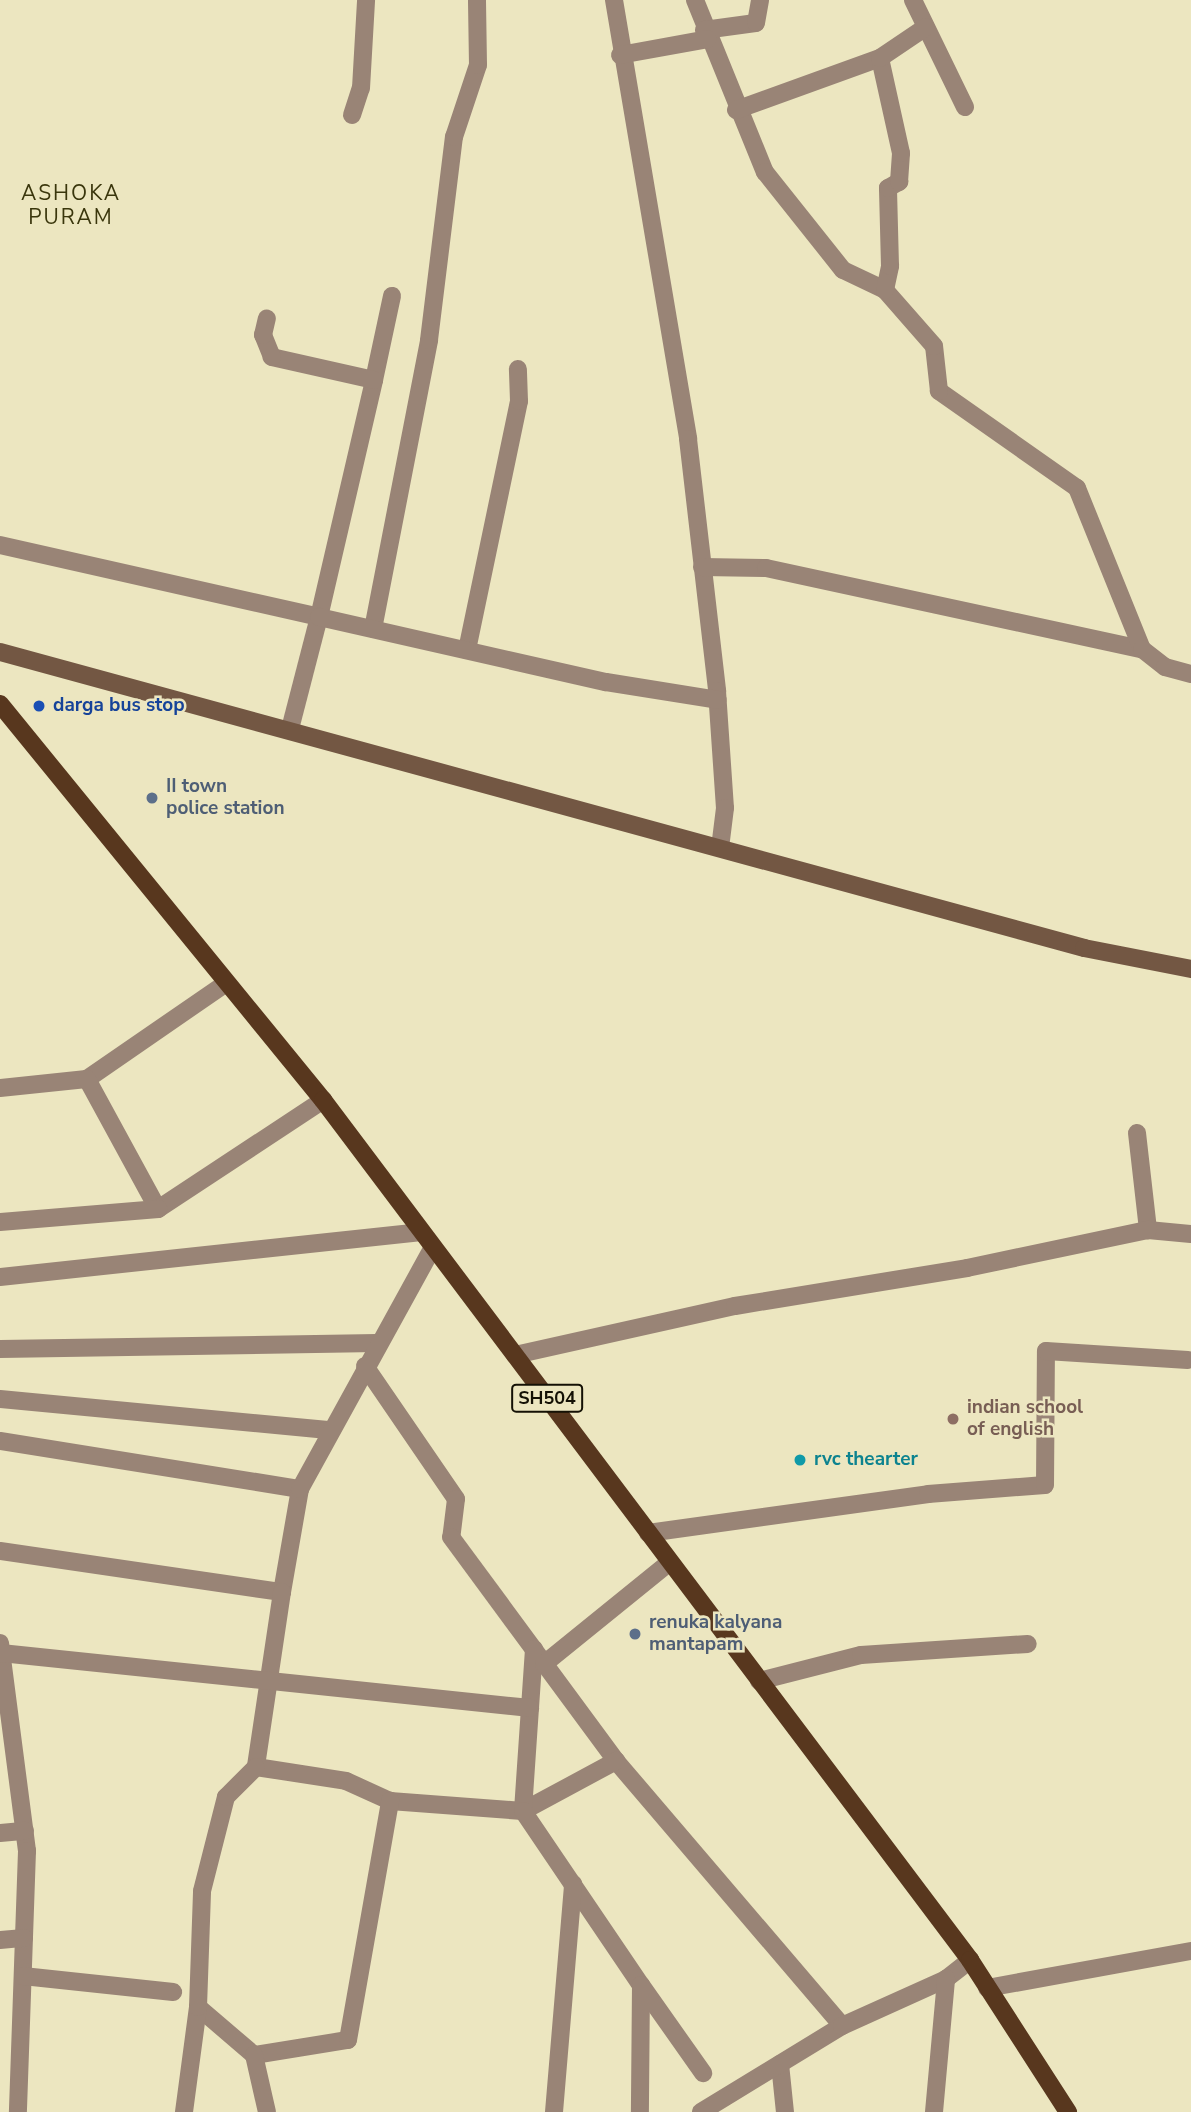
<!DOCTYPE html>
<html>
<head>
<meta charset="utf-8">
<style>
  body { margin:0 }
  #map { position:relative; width:1191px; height:2112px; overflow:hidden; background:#ece6c0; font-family:"Nunito Sans",sans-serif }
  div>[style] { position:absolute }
  .street>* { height:18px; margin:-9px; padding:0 9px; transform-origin:9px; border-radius:9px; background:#998476 }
  .secondary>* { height:18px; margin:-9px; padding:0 9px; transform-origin:9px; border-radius:9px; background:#735743 }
  .primary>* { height:18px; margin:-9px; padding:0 9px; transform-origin:9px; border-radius:9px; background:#58371e }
  .dots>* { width:19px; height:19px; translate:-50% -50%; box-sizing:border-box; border:4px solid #ece6c0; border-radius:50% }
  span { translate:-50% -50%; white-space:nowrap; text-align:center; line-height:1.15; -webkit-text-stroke:5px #ece6c0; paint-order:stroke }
  .shield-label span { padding:2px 5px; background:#ece6c0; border:2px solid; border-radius:5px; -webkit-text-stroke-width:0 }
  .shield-label { font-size:18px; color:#141105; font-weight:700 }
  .transit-label { font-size:19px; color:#164399; font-weight:700 }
  .left { translate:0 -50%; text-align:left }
  .service-label { font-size:19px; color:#4e5e75; font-weight:700 }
  .education-label { font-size:19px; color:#785e54; font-weight:700 }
  .culture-label { font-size:19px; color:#0d838f; font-weight:700 }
  .neighbourhood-label { font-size:21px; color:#3a360c; letter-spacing:2px }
</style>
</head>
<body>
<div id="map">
  <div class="street">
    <i style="left:614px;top:0;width:445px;rotate:80.4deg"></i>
    <i style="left:688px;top:439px;width:254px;rotate:83.4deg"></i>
    <i style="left:717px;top:691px;width:117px;rotate:86.1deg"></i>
    <i style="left:725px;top:808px;width:40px;rotate:97.1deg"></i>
    <i style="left:695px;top:0;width:186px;rotate:67.9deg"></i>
    <i style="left:765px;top:172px;width:125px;rotate:51.5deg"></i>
    <i style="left:843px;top:270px;width:47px;rotate:25.5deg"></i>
    <i style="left:913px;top:0;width:119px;rotate:64.1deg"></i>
    <i style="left:704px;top:30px;width:52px;rotate:-7.7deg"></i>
    <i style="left:756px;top:23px;width:23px;rotate:-80deg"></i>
    <i style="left:620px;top:55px;width:89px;rotate:-10.3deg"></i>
    <i style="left:736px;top:110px;width:153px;rotate:-19.9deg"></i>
    <i style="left:352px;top:115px;width:28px;rotate:-72deg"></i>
    <i style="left:361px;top:88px;width:88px;rotate:-86.7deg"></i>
    <i style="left:374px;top:380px;width:86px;rotate:-77.9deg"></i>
    <i style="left:0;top:545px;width:327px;rotate:12.7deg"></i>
    <i style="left:319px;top:617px;width:243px;rotate:-76.9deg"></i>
    <i style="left:374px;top:380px;width:105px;rotate:-167.3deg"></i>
    <i style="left:272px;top:357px;width:24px;rotate:-112deg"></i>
    <i style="left:263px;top:335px;width:17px;rotate:-77deg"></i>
    <i style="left:702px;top:567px;width:64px;rotate:0.9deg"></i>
    <i style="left:766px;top:568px;width:385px;rotate:12.2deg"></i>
    <i style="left:1142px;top:649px;width:174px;rotate:-112deg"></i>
    <i style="left:1077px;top:488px;width:169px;rotate:-144.9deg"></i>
    <i style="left:939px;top:391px;width:45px;rotate:-96.3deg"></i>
    <i style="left:934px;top:346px;width:74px;rotate:-131.2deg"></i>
    <i style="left:885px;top:290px;width:25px;rotate:-78deg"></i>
    <i style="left:890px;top:266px;width:78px;rotate:-91.5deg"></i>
    <i style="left:888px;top:188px;width:13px;rotate:-29deg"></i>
    <i style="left:899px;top:182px;width:29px;rotate:-86deg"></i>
    <i style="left:901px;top:153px;width:97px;rotate:-102.5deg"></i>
    <i style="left:880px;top:58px;width:55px;rotate:-34deg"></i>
    <i style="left:373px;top:629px;width:294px;rotate:-79deg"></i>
    <i style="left:429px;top:340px;width:205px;rotate:-83deg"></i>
    <i style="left:454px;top:137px;width:76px;rotate:-71.6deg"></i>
    <i style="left:478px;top:65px;width:65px;rotate:-90.9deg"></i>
    <i style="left:1142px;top:649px;width:29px;rotate:38deg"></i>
    <i style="left:1165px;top:667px;width:27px;rotate:15deg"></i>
    <i style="left:467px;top:650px;width:254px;rotate:-78.2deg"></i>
    <i style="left:519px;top:401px;width:32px;rotate:-92deg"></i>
    <i style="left:290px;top:729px;width:116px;rotate:-75.5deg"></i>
    <i style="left:319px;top:617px;width:294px;rotate:12.8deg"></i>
    <i style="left:606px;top:682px;width:113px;rotate:9.1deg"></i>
    <i style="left:87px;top:1079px;width:169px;rotate:-34.6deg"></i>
    <i style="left:0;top:1088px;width:87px;rotate:-5.9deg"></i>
    <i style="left:87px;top:1079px;width:148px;rotate:61.4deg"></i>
    <i style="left:158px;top:1209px;width:198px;rotate:-33.4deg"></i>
    <i style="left:1137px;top:1133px;width:98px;rotate:83.5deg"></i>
    <i style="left:1148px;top:1230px;width:43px;rotate:5.3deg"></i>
    <i style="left:0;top:1222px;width:159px;rotate:-4.7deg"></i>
    <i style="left:0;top:1277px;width:424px;rotate:-6.1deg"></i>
    <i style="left:0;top:1349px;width:377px;rotate:-0.9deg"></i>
    <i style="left:515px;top:1355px;width:225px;rotate:-12.6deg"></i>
    <i style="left:735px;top:1306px;width:235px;rotate:-9.3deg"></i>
    <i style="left:967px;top:1268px;width:185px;rotate:-11.9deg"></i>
    <i style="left:365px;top:1366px;width:161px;rotate:55.6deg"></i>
    <i style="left:456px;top:1499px;width:38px;rotate:97deg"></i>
    <i style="left:451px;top:1537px;width:278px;rotate:53.6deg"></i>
    <i style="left:616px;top:1761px;width:348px;rotate:49.5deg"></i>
    <i style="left:0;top:1399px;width:332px;rotate:5.4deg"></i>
    <i style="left:0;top:1441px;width:304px;rotate:9.1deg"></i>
    <i style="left:300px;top:1489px;width:105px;rotate:99.9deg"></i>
    <i style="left:300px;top:1489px;width:276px;rotate:-61.2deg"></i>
    <i style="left:648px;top:1533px;width:283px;rotate:-7.9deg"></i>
    <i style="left:928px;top:1494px;width:117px;rotate:-4.4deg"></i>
    <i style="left:1045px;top:1485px;width:134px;rotate:-89.6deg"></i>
    <i style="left:1046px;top:1351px;width:142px;rotate:3.6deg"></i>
    <i style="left:0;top:1551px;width:285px;rotate:8.3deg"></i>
    <i style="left:282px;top:1592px;width:177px;rotate:98.5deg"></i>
    <i style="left:256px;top:1767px;width:91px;rotate:8.8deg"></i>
    <i style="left:346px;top:1781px;width:48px;rotate:24.4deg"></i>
    <i style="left:390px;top:1801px;width:133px;rotate:4.3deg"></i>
    <i style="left:523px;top:1811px;width:106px;rotate:-28.3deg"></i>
    <i style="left:0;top:1643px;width:210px;rotate:82.6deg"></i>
    <i style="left:27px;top:1851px;width:261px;rotate:92deg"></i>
    <i style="left:534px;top:1649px;width:162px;rotate:93.9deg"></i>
    <i style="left:523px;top:1811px;width:210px;rotate:55.9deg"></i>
    <i style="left:641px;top:1985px;width:127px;rotate:90.5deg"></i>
    <i style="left:1px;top:1653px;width:532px;rotate:5.94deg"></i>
    <i style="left:544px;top:1664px;width:162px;rotate:-39deg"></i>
    <i style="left:759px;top:1681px;width:105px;rotate:-14.3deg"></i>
    <i style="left:861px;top:1655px;width:167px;rotate:-3.8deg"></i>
    <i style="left:0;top:1833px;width:25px;rotate:-5deg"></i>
    <i style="left:0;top:1940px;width:24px;rotate:-5deg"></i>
    <i style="left:23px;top:1976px;width:151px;rotate:6.1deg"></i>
    <i style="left:641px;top:1985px;width:108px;rotate:54.8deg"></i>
    <i style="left:987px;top:1988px;width:207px;rotate:-10.3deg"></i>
    <i style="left:198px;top:2007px;width:74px;rotate:40.6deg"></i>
    <i style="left:254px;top:2055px;width:95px;rotate:-9.1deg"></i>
    <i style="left:348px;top:2040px;width:243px;rotate:-80deg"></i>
    <i style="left:254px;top:2055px;width:58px;rotate:77.2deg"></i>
    <i style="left:780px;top:2064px;width:48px;rotate:84.1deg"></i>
    <i style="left:184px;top:2112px;width:106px;rotate:-82.4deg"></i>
    <i style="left:198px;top:2007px;width:116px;rotate:-88deg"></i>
    <i style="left:202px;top:1891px;width:97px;rotate:-75.7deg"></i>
    <i style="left:226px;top:1797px;width:42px;rotate:-45deg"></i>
    <i style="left:554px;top:2112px;width:229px;rotate:-85.2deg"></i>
    <i style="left:701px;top:2112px;width:165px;rotate:-31.4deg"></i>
    <i style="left:842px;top:2026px;width:114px;rotate:-24.3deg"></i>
    <i style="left:946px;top:1979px;width:31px;rotate:-38deg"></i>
    <i style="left:934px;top:2112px;width:134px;rotate:-84.8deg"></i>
  </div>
  <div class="secondary">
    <i style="left:0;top:652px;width:1124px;rotate:15.27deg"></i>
    <i style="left:1084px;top:948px;width:109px;rotate:11.1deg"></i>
  </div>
  <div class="primary">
    <i style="left:0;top:704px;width:511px;rotate:50.8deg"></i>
    <i style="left:323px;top:1100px;width:1076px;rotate:53.04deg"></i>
    <i style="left:970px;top:1960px;width:181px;rotate:57.2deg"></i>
  </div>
  <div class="dots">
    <i style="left:39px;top:706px;background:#1a4fb4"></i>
    <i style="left:152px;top:798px;background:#5c6f8a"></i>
    <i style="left:953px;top:1419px;background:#8d6e63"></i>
    <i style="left:800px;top:1460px;background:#0f9aa8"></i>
    <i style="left:635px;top:1634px;background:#5c6f8a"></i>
  </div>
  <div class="shield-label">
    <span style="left:547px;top:1398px">SH504</span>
  </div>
  <div class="transit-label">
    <span class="left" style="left:53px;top:706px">darga bus stop</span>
  </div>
  <div class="service-label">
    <span class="left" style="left:166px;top:798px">II town<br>police station</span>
    <span class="left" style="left:649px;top:1634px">renuka kalyana<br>mantapam</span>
  </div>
  <div class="education-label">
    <span class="left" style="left:967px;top:1419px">indian school<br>of english</span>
  </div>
  <div class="culture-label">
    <span class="left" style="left:814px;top:1460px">rvc thearter</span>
  </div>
  <div class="neighbourhood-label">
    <span style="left:71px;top:205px">ASHOKA<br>PURAM</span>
  </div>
</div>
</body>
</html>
